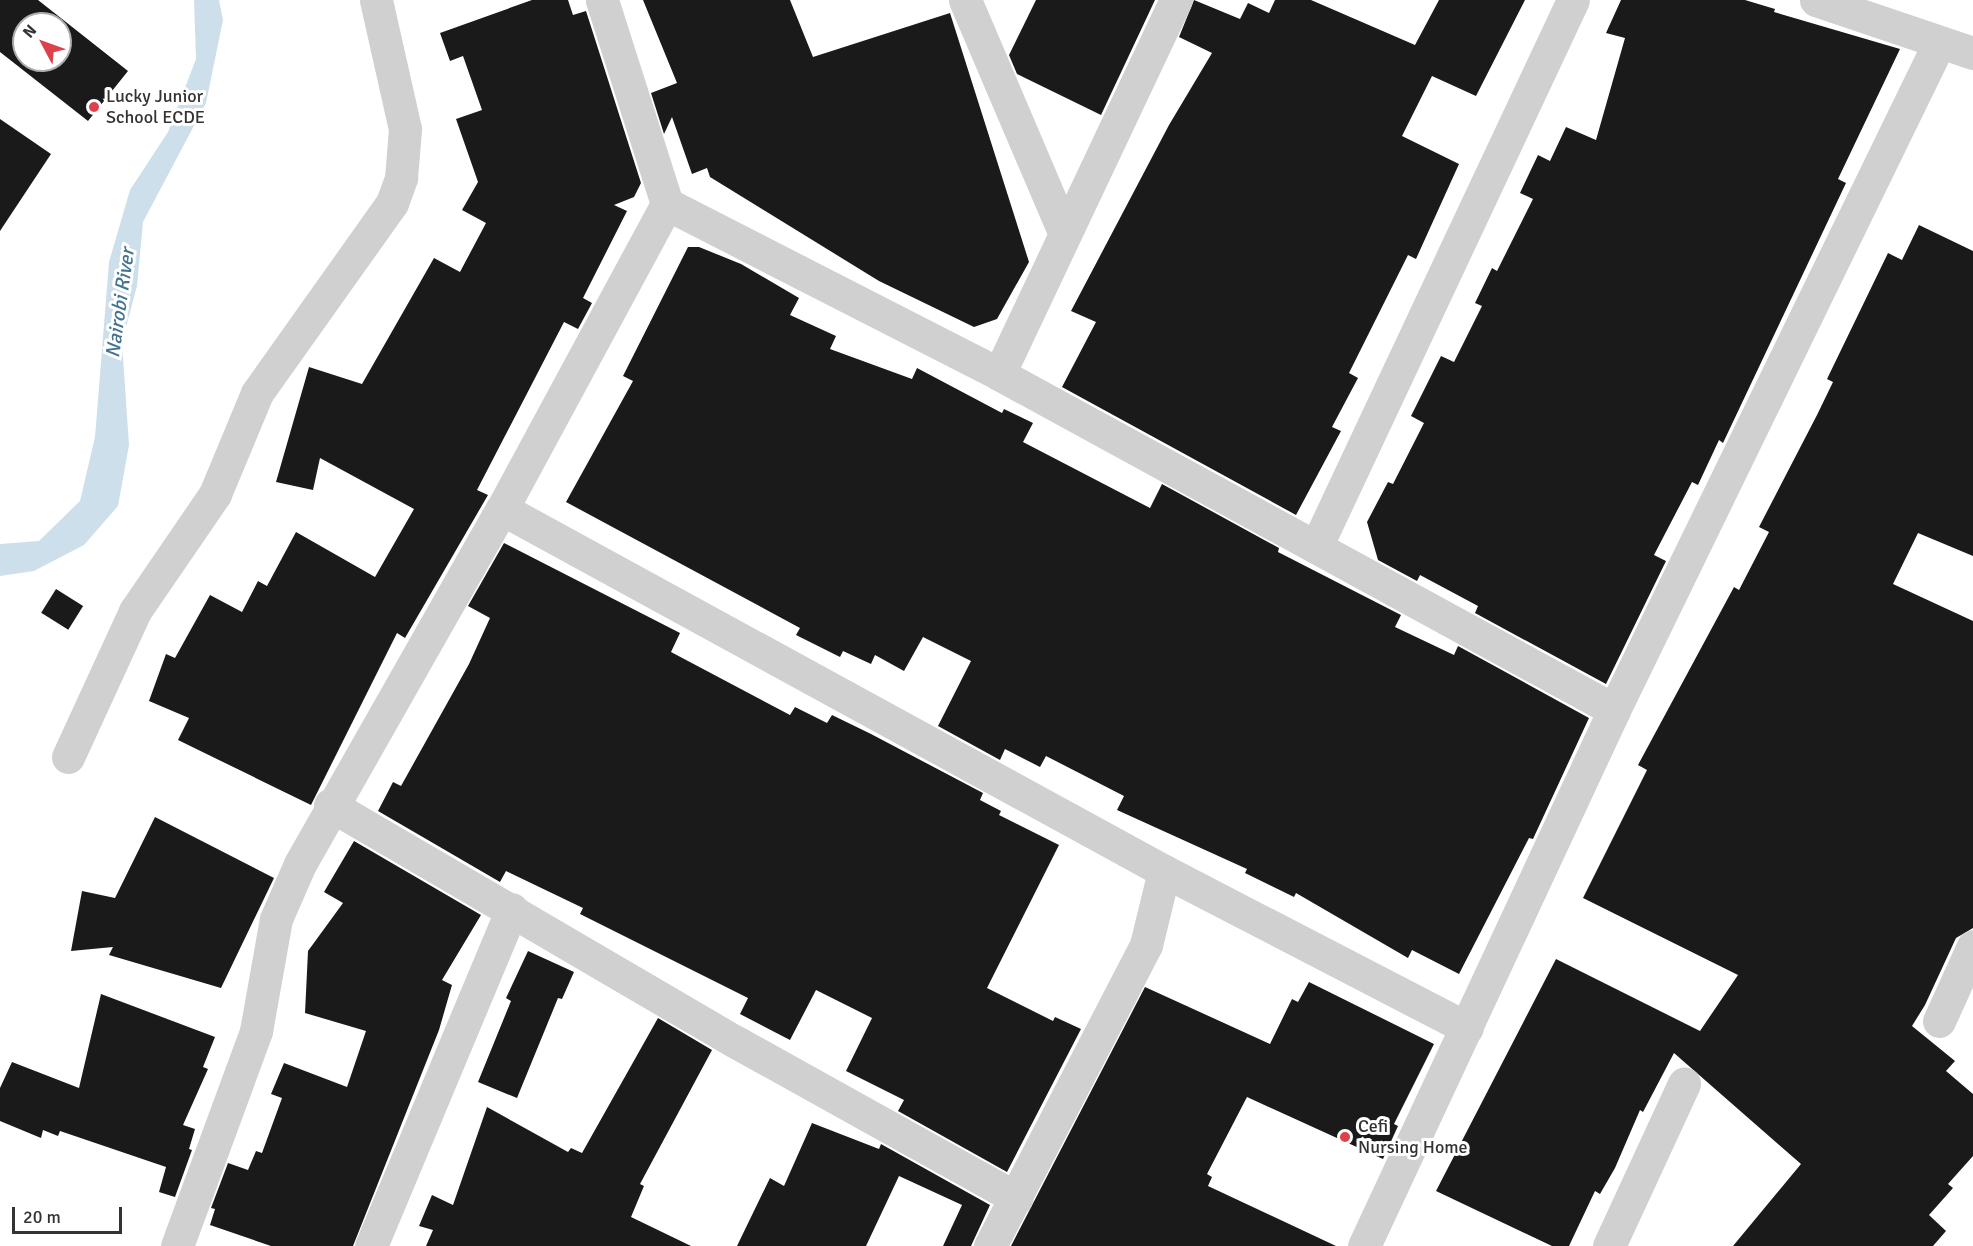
<!DOCTYPE html>
<html>
<head>
<meta charset="utf-8">
<style>
  body { margin:0 }
  #map { position:relative; width:1973px; height:1246px; overflow:hidden; background:#fff; font-family:Signika,sans-serif }
  div>[style] { position:absolute }
  .water>* { inset:0; background:#cddfea }
  .building>* { inset:0; background:#1a1a1a; transform-origin:0 0 }
  .minor>* { height:33px; margin:-16.5px; padding:0 16.5px; transform-origin:16.5px; border-radius:16.5px; background:#d0d0d0 }
  .dots>* { width:16px; height:16px; translate:-50% -50%; box-sizing:border-box; border:3px solid #fff; border-radius:50% }
  span { translate:-50% -50%; white-space:nowrap; text-align:center; line-height:1.15; -webkit-text-stroke:6px #fff; paint-order:stroke }
  .poi-label { font-size:18px; color:#333 }
  .left { translate:0 -50%; text-align:left }
  .water-label { font-size:20px; color:#437492; font-style:italic }
  .north { position:absolute; left:12px; top:12px; width:60px; height:60px; box-sizing:border-box; background:#fff; border:2px solid #adadad; border-radius:50%; rotate:311deg; font-size:16px; font-weight:700; line-height:24px; text-align:center; color:#333 }
  .north::after { content:''; display:block; margin:auto; width:21px; height:27px; background:#de404c; clip-path:polygon(50% 0,100% 100%,50% 72%,0 100%) }
  .scale { position:absolute; left:12px; top:1207px; width:110px; height:27px; box-sizing:border-box; border:3px solid #333; border-top:0; padding-left:8px; font-size:18px; line-height:21px; white-space:nowrap; color:#333; -webkit-text-stroke:4px #fff; paint-order:stroke }
</style>
</head>
<body>
<div id="map">
  <div class="water">
    <i style="clip-path:polygon(194px 0,219px 0,223px 20px,206px 103px,143px 222px,137px 286px,122px 342px,129px 445px,118px 506px,84px 545px,34px 571px,0 576px,0 544px,39px 541px,80px 501px,95px 437px,109px 262px,130px 190px,168px 132px,196px 59px)"></i>
  </div>
  <div class="building">
    <i style="clip-path:polygon(evenodd,0 0,38px 0,128px 71px,88px 121px,0 52px,0 0,24px 24px,60px 24px,60px 60px,24px 60px,24px 24px)"></i>
    <i style="clip-path:polygon(532px 0,568px 0,573px 15px,586px 11px,641px 183px,634px 197px,614px 205px,627px 211px,583px 298px,592px 303px,578px 329px,564px 322px,477px 490px,488px 495px,405px 638px,397px 633px,311px 805px,178px 740px,189px 718px,149px 701px,166px 654px,175px 658px,210px 595px,242px 612px,258px 581px,267px 586px,296px 532px,375px 577px,414px 509px,320px 458px,313px 490px,276px 482px,309px 367px,362px 384px,434px 258px,460px 272px,486px 223px,462px 210px,478px 182px,456px 119px,482px 110px,463px 56px,450px 61px,440px 33px)"></i>
    <i style="clip-path:polygon(643px 0,790px 0,813px 57px,950px 13px,1029px 262px,997px 319px,974px 327px,879px 281px,710px 177px,707px 168px,692px 174px,672px 117px,664px 134px,651px 93px,677px 83px)"></i>
    <i style="clip-path:polygon(1036px 0,1155px 0,1101px 115px,1017px 74px,1009px 55px)"></i>
    <i style="clip-path:polygon(1194px 0,1240px 19px,1248px 3px,1269px 13px,1275px 0,1311px 0,1415px 45px,1439px 0,1525px 0,1476px 96px,1432px 76px,1402px 136px,1459px 164px,1416px 259px,1408px 255px,1349px 373px,1358px 378px,1332px 427px,1341px 431px,1296px 515px,1062px 387px,1096px 322px,1071px 311px,1169px 125px,1212px 53px,1179px 37px)"></i>
    <i style="clip-path:polygon(1621px 0,1745px 0,1775px 9px,1774px 12px,1900px 49px,1838px 179px,1846px 183px,1723px 443px,1719px 440px,1698px 485px,1692px 482px,1654px 555px,1666px 561px,1606px 684px,1475px 613px,1478px 606px,1420px 575px,1417px 581px,1378px 560px,1367px 522px,1388px 482px,1393px 484px,1424px 423px,1411px 416px,1441px 356px,1454px 362px,1482px 306px,1475px 303px,1492px 268px,1497px 271px,1533px 199px,1520px 193px,1538px 155px,1550px 161px,1566px 127px,1596px 140px,1625px 38px,1606px 33px)"></i>
    <i style="clip-path:polygon(0 119px,51px 154px,0 231px)"></i>
    <i style="clip-path:polygon(1919px 225px,1973px 251px,1973px 556px,1918px 533px,1893px 584px,1973px 621px,1973px 928px,1956px 938px,1925px 1005px,1912px 1026px,1955px 1061px,1946px 1071px,1973px 1094px,1973px 1156px,1948px 1184px,1953px 1188px,1929px 1215px,1946px 1231px,1933px 1246px,1733px 1246px,1801px 1164px,1674px 1053px,1643px 1112px,1640px 1110px,1615px 1168px,1600px 1194px,1595px 1191px,1569px 1246px,1552px 1246px,1436px 1191px,1556px 959px,1700px 1031px,1738px 975px,1583px 898px,1647px 770px,1638px 765px,1734px 587px,1739px 590px,1769px 532px,1759px 527px,1817px 415px,1833px 382px,1827px 379px,1888px 253px,1902px 260px)"></i>
    <i style="clip-path:polygon(688px 247px,699px 247px,741px 264px,799px 298px,790px 315px,836px 336px,830px 349px,912px 379px,917px 368px,1002px 413px,1004px 409px,1033px 423px,1023px 442px,1150px 508px,1162px 484px,1279px 548px,1278px 552px,1401px 615px,1395px 627px,1454px 655px,1458px 646px,1589px 718px,1533px 839px,1529px 838px,1459px 974px,1412px 950px,1408px 958px,1296px 893px,1294px 897px,1245px 873px,1247px 869px,1117px 810px,1124px 796px,1046px 756px,1040px 767px,1005px 749px,1000px 760px,938px 726px,971px 661px,923px 637px,904px 671px,875px 655px,871px 664px,843px 651px,840px 657px,796px 635px,800px 628px,566px 502px,633px 381px,623px 376px)"></i>
    <i style="clip-path:polygon(504px 543px,680px 633px,671px 652px,790px 715px,795px 707px,827px 723px,832px 715px,871px 734px,983px 793px,980px 800px,1001px 811px,999px 815px,1059px 845px,987px 988px,1053px 1021px,1055px 1017px,1081px 1029px,1007px 1172px,898px 1111px,904px 1100px,846px 1071px,872px 1018px,816px 990px,790px 1040px,740px 1014px,748px 998px,580px 914px,583px 908px,506px 871px,500px 882px,378px 811px,393px 782px,401px 786px,469px 664px,490px 618px,468px 606px)"></i>
    <i style="left:56px;top:589px;width:32px;height:28px;rotate:32deg"></i>
    <i style="clip-path:polygon(155px 817px,274px 878px,221px 988px,109px 955px,113px 947px,71px 951px,82px 891px,115px 898px)"></i>
    <i style="clip-path:polygon(354px 841px,481px 915px,442px 980px,452px 985px,439px 1030px,353px 1246px,271px 1246px,210px 1225px,215px 1209px,211px 1208px,228px 1163px,248px 1170px,256px 1151px,262px 1153px,282px 1098px,271px 1094px,284px 1063px,347px 1087px,366px 1031px,305px 1013px,308px 951px,343px 903px,324px 892px)"></i>
    <i style="clip-path:polygon(528px 951px,574px 972px,562px 999px,558px 998px,517px 1098px,478px 1082px,511px 1001px,506px 998px)"></i>
    <i style="clip-path:polygon(1309px 982px,1434px 1044px,1394px 1124px,1398px 1126px,1383px 1159px,1247px 1097px,1207px 1174px,1212px 1177px,1208px 1186px,1336px 1246px,1011px 1246px,1145px 987px,1270px 1044px,1292px 999px,1298px 1002px)"></i>
    <i style="clip-path:polygon(101px 994px,215px 1037px,203px 1067px,208px 1069px,183px 1125px,195px 1129px,189px 1149px,192px 1150px,175px 1197px,159px 1192px,166px 1167px,60px 1131px,58px 1136px,43px 1130px,41px 1138px,0 1121px,0 1088px,12px 1062px,79px 1088px)"></i>
    <i style="clip-path:polygon(658px 1018px,712px 1050px,640px 1184px,644px 1186px,631px 1217px,691px 1246px,426px 1246px,433px 1230px,419px 1226px,432px 1195px,453px 1205px,487px 1107px,568px 1152px,571px 1148px,582px 1153px)"></i>
    <i style="clip-path:polygon(812px 1123px,879px 1149px,881px 1144px,990px 1205px,971px 1246px,943px 1246px,962px 1205px,899px 1176px,866px 1246px,737px 1246px,770px 1178px,784px 1186px)"></i>
  </div>
  <div class="minor">
    <i style="left:965px;top:0;width:254px;rotate:66.9deg"></i>
    <i style="left:1816px;top:0;width:166px;rotate:18.7deg"></i>
    <i style="left:667px;top:204px;width:373px;rotate:27.1deg"></i>
    <i style="left:999px;top:374px;width:701px;rotate:28.65deg"></i>
    <i style="left:999px;top:374px;width:414px;rotate:-64.7deg"></i>
    <i style="left:502px;top:509px;width:755px;rotate:28.67deg"></i>
    <i style="left:1164px;top:871px;width:341px;rotate:27.4deg"></i>
    <i style="left:1316px;top:547px;width:604px;rotate:-64.83deg"></i>
    <i style="left:68px;top:757px;width:161px;rotate:-65.3deg"></i>
    <i style="left:135px;top:611px;width:142px;rotate:-55.6deg"></i>
    <i style="left:215px;top:494px;width:109px;rotate:-67.4deg"></i>
    <i style="left:257px;top:393px;width:233px;rotate:-54.6deg"></i>
    <i style="left:392px;top:203px;width:27px;rotate:-70deg"></i>
    <i style="left:401px;top:178px;width:49px;rotate:-85.3deg"></i>
    <i style="left:405px;top:129px;width:132px;rotate:-102.7deg"></i>
    <i style="left:330px;top:805px;width:470px;rotate:30.3deg"></i>
    <i style="left:736px;top:1042px;width:321px;rotate:29.1deg"></i>
    <i style="left:1939px;top:1021px;width:82px;rotate:-65.6deg"></i>
    <i style="left:177px;top:1246px;width:229px;rotate:-69.8deg"></i>
    <i style="left:256px;top:1031px;width:114px;rotate:-79.9deg"></i>
    <i style="left:276px;top:919px;width:60px;rotate:-66.4deg"></i>
    <i style="left:300px;top:864px;width:408px;rotate:-60.4deg"></i>
    <i style="left:502px;top:509px;width:347px;rotate:-61.6deg"></i>
    <i style="left:667px;top:204px;width:214px;rotate:-107.7deg"></i>
    <i style="left:371px;top:1246px;width:365px;rotate:-67.3deg"></i>
    <i style="left:990px;top:1246px;width:339px;rotate:-62.6deg"></i>
    <i style="left:1146px;top:945px;width:76px;rotate:-76.3deg"></i>
    <i style="left:1364px;top:1246px;width:591px;rotate:-64.99deg"></i>
    <i style="left:1614px;top:710px;width:742px;rotate:-64.02deg"></i>
    <i style="left:1609px;top:1246px;width:179px;rotate:-65.2deg"></i>
  </div>
  <div class="dots">
    <i style="left:94px;top:107px;background:#de404c"></i>
    <i style="left:1345px;top:1137px;background:#de404c"></i>
  </div>
  <div class="poi-label">
    <span class="left" style="left:106px;top:107px">Lucky Junior<br>School ECDE</span>
    <span class="left" style="left:1358px;top:1137px">Cefi<br>Nursing Home</span>
  </div>
  <div class="water-label">
    <span style="left:120px;top:303px;rotate:-82deg">Nairobi River</span>
  </div>
  <div class="north">N</div>
  <div class="scale">20 m</div>
</div>
</body>
</html>
